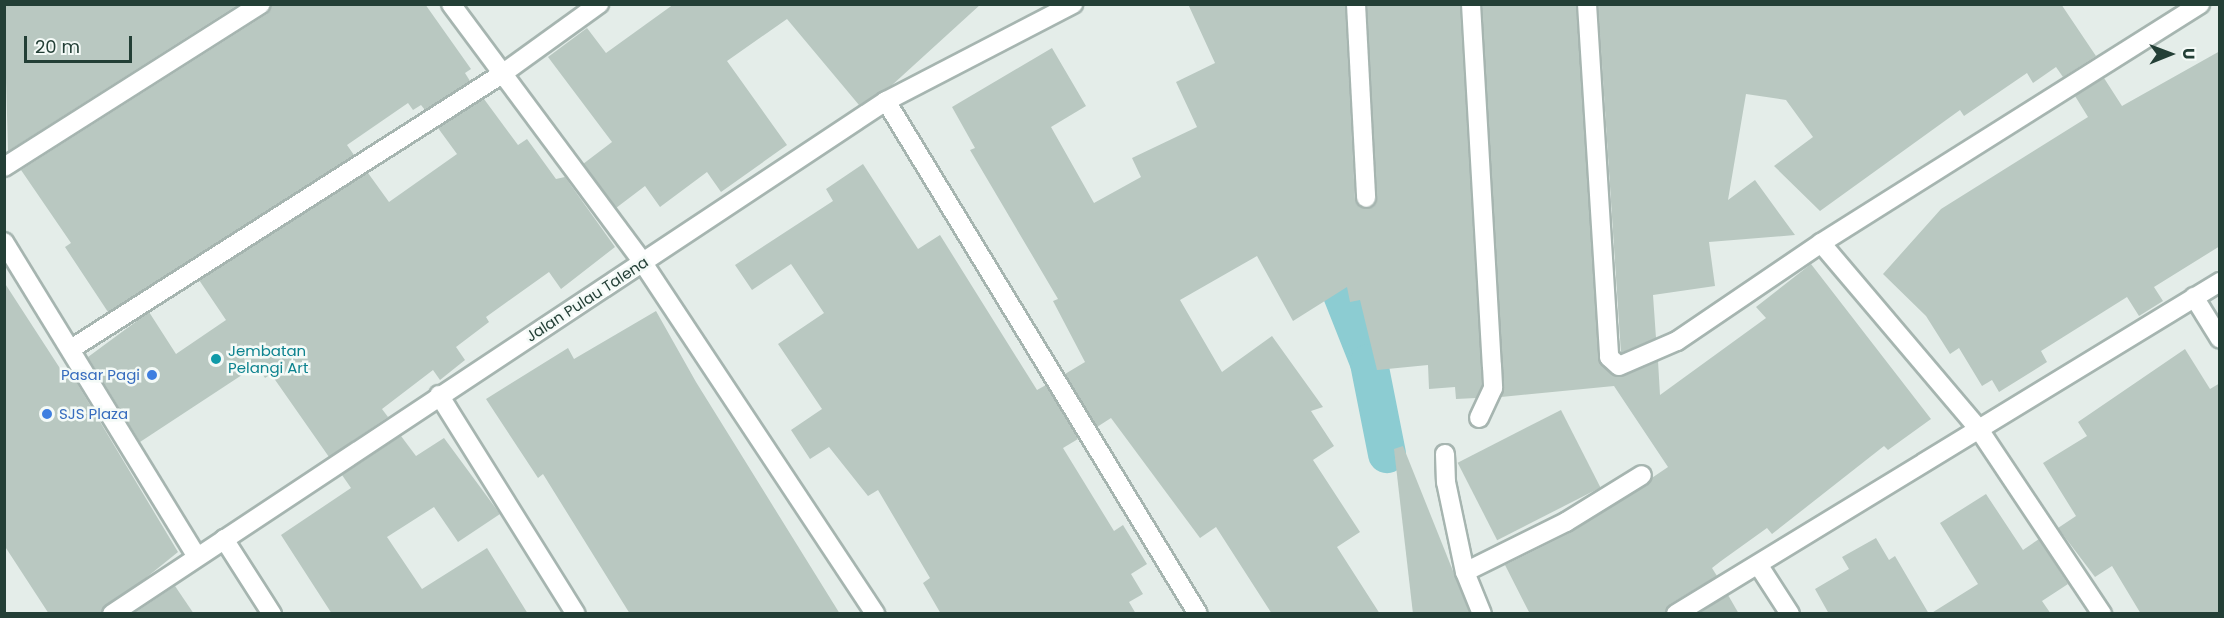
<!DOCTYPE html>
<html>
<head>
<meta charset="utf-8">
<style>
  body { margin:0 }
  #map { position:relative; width:2224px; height:618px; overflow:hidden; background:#e4ede9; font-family:Poppins,sans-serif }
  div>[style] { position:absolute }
  .canal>* { height:38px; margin:-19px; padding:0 19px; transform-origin:19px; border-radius:19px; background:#8cccd2 }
  .building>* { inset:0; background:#b9c8c1; transform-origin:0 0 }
  .roads { filter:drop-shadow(2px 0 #a6b5b0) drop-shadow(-2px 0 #a6b5b0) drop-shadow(0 2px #a6b5b0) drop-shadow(0 -2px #a6b5b0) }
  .minor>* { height:18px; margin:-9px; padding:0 9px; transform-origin:9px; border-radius:9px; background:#fff }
  .dots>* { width:16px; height:16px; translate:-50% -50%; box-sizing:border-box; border:3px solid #f4faf7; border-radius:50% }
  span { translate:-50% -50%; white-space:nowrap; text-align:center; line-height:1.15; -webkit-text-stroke:5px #f4faf7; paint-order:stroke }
  .street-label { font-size:15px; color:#233f36 }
  .culture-label { font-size:15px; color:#0d838f }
  .left { translate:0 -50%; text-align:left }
  .shop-label { font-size:15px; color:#366cbe }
  .right { translate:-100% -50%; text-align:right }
  .frame { position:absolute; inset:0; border:6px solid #233f36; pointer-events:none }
  .north { position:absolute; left:2140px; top:24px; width:60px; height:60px; -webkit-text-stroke:4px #f4faf7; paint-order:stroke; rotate:89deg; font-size:16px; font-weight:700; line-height:24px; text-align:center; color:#233f36 }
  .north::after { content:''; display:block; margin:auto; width:21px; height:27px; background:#233f36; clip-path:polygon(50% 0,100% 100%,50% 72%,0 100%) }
  .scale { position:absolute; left:24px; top:36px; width:108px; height:27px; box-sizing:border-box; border:3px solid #233f36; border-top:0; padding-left:8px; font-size:18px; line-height:21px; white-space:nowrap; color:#233f36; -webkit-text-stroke:4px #f4faf7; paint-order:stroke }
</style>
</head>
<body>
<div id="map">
  <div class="canal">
    <i style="left:1322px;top:244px;width:128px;rotate:68.4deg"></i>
    <i style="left:1369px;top:363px;width:93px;rotate:78.8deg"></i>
  </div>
  <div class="building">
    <i style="clip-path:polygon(4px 4px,239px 4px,8px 151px)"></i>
    <i style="clip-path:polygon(272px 4px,425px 4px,471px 69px,465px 73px,470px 81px,425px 110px,421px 105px,413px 110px,408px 103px,347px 145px,354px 155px,108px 312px,65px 247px,71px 243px,21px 170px,267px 14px)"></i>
    <i style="clip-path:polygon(674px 4px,981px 4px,891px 86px,859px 105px,787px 19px,727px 61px,787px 145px,721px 192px,707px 172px,660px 207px,645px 186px,616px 208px,583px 164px,612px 142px,548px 57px,587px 28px,606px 53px)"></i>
    <i style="clip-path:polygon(1188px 4px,1345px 4px,1355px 199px,1366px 209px,1377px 197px,1367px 4px,1460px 4px,1482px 386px,1476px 398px,1456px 399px,1455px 387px,1429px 389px,1428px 365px,1377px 370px,1360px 300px,1350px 302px,1347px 287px,1293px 321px,1257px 256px,1180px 300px,1222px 372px,1272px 336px,1323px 407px,1311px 411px,1334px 446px,1313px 460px,1360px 532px,1337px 547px,1380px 614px,1272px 614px,1216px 527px,1200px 538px,1111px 418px,1097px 427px,1065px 374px,1085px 362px,1053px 301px,1058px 299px,970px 150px,975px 148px,952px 107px,1052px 48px,1086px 106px,1051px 127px,1094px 203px,1141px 177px,1132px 158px,1197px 127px,1176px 82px,1215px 63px)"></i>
    <i style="clip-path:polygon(1482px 4px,1576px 4px,1601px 365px,1618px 377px,1658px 361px,1660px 395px,1766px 318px,1756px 307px,1811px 264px,1931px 419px,1888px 450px,1884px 446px,1772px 534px,1767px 528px,1721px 561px,1712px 568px,1717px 576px,1670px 604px,1665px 614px,1530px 614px,1505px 565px,1572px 532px,1668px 467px,1614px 386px,1501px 397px)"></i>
    <i style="clip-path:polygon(1598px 4px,2061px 4px,2096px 56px,2063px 77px,2056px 67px,2033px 83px,2027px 73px,1964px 116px,1960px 110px,1820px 211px,1774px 166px,1813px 137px,1786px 100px,1746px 94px,1728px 200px,1755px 180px,1795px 235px,1709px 242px,1715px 286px,1653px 295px,1656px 338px,1621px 353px)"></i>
    <i style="clip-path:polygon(2220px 51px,2220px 246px,2154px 287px,2163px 301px,2139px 316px,2127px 297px,2041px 351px,2047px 362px,1999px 392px,1992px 380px,1982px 386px,1959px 348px,1950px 354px,1926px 316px,1883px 274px,1941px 209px,2088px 117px,2075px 96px,2104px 78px,2122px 106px)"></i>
    <i style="clip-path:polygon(484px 99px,518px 145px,527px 139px,556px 179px,565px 177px,615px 247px,561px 289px,549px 272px,486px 317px,489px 322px,456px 347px,465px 360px,440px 380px,433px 370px,382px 409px,388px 417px,329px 457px,271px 374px,265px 378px,257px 365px,140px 442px,88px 357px,149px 312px,176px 354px,226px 320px,199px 280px,368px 173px,389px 202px,457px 154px,438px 128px)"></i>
    <i style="clip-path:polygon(863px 164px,918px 249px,940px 235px,1037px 390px,1046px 385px,1078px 439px,1063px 448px,1114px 531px,1123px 525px,1147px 564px,1131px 574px,1143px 594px,1129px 602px,1136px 614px,941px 614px,923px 583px,930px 578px,878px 490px,868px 496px,829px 447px,810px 459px,791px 430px,822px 409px,778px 344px,824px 313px,791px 264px,752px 290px,735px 265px,833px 201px,826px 189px)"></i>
    <i style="clip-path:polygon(4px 282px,63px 373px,69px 370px,178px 552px,101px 614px,49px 614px,4px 545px)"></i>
    <i style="clip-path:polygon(656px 311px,696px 382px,840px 614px,630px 614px,543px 474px,538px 478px,486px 399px,568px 348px,574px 359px)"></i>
    <i style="clip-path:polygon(2185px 349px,2210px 389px,2220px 383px,2220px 614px,2141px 614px,2112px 566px,2095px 577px,2058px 528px,2076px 516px,2043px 463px,2087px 436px,2078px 422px)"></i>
    <i style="left:1561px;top:410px;width:87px;height:116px;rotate:63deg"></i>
    <i style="clip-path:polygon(401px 436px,416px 456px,444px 438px,500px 514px,458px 542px,434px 507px,387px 537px,422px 589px,487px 548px,528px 614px,332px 614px,281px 535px,351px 488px,342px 475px)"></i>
    <i style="clip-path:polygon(1403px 446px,1455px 576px,1470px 614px,1413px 614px,1394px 449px)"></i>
    <i style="clip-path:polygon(1986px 494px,2023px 550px,2039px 539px,2068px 584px,2042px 601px,2051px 614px,1930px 614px,1978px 584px,1940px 523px)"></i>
    <i style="clip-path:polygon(1876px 538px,1889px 560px,1895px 556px,1929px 614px,1829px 614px,1815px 589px,1849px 569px,1842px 557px)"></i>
    <i style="clip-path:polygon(175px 586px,194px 614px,133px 614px)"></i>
    <i style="clip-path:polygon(1728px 595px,1739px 614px,1698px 614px)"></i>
  </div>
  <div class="roads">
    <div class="minor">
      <i style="left:451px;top:4px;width:322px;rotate:53.4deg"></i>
      <i style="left:643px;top:263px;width:421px;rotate:56.5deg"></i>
      <i style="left:1356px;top:4px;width:194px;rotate:87deg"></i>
      <i style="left:1471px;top:4px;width:363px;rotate:86.7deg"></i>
      <i style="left:1492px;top:366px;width:22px;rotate:87deg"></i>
      <i style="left:1493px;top:388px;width:33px;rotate:115deg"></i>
      <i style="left:1587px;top:4px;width:354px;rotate:86.4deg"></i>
      <i style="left:1609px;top:357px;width:13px;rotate:42deg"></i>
      <i style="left:1619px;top:366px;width:63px;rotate:-23.3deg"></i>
      <i style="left:1677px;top:341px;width:174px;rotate:-34.2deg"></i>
      <i style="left:1821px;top:243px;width:448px;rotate:-32.2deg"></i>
      <i style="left:886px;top:101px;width:600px;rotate:58.69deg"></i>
      <i style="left:4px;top:167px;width:304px;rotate:-32.4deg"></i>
      <i style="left:4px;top:242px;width:369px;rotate:58.5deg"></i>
      <i style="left:1821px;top:243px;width:243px;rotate:49.7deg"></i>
      <i style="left:1978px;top:428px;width:224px;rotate:56.3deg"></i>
      <i style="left:2194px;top:297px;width:49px;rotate:58.2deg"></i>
      <i style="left:71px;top:349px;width:511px;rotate:-32.54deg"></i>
      <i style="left:502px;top:74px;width:120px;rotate:-35.8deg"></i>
      <i style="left:439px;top:395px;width:258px;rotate:58deg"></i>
      <i style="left:1445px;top:454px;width:28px;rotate:88deg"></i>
      <i style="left:1446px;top:482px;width:92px;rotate:78.1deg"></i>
      <i style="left:1465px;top:572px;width:45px;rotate:68deg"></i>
      <i style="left:224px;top:539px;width:89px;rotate:57.4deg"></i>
      <i style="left:1759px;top:566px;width:57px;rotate:57.1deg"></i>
      <i style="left:1465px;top:572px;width:113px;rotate:-26.3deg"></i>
      <i style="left:1566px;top:522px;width:89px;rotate:-31.7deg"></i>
      <i style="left:112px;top:614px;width:929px;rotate:-33.54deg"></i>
      <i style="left:886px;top:101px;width:211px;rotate:-27.4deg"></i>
      <i style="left:1676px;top:614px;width:637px;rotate:-31.4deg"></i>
    </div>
  </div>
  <div class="dots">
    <i style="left:216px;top:359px;background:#0f9aa8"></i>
    <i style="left:152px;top:375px;background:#3f7fe0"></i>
    <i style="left:47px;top:414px;background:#3f7fe0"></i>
  </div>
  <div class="street-label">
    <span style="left:587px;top:299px;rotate:-33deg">Jalan Pulau Talena</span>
  </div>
  <div class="culture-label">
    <span class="left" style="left:228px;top:359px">Jembatan<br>Pelangi Art</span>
  </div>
  <div class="shop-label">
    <span class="right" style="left:140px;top:375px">Pasar Pagi</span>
    <span class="left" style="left:59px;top:414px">SJS Plaza</span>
  </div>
  <div class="frame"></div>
  <div class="north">U</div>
  <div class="scale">20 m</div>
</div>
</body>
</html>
